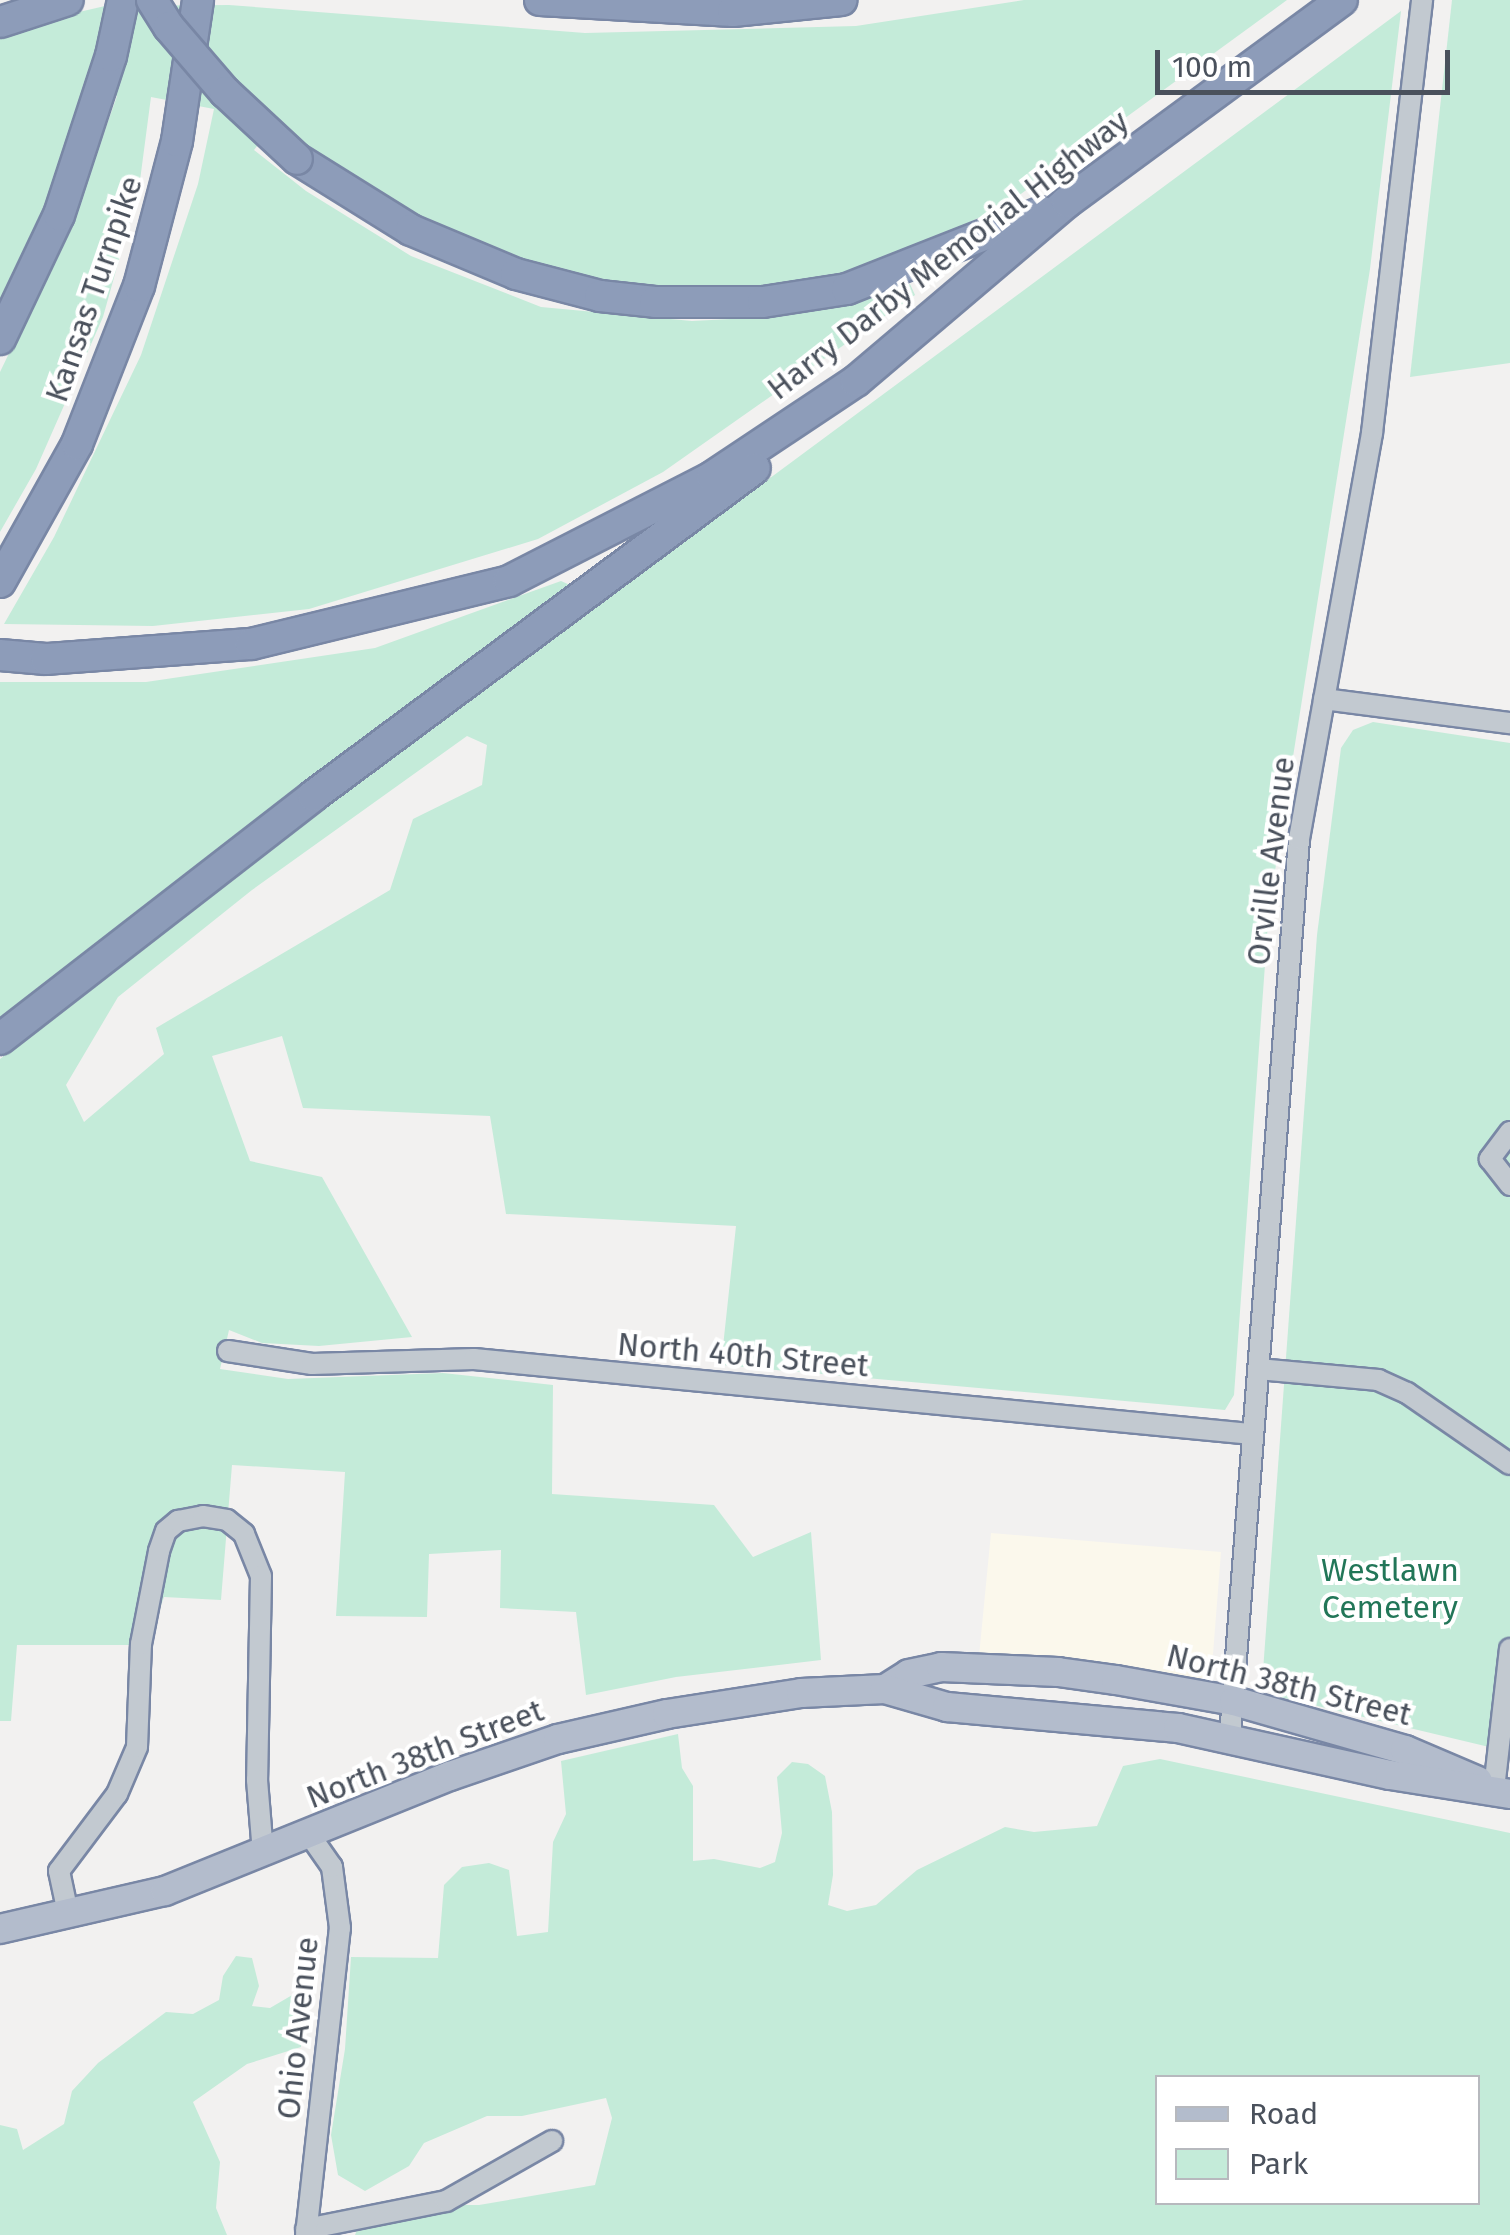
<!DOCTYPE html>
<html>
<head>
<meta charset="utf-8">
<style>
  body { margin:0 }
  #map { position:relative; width:1510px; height:2235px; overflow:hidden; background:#f2f1f0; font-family:"Fira Sans",sans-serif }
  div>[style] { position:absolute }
  .commercial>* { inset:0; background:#fbf8ec }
  .green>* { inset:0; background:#c4ebd9 }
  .roads { filter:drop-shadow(2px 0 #7987a5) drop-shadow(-2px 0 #7987a5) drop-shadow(0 2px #7987a5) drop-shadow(0 -2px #7987a5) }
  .minor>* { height:20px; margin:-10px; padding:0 10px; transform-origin:10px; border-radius:10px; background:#c2c9d0 }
  .major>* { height:28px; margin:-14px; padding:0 14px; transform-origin:14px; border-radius:14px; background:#b3bccc }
  .highway>* { height:30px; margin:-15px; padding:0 15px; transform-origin:15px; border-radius:15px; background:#8d9cb9 }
  .bridges { filter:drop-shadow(2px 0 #7987a5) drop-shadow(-2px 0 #7987a5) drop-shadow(0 2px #7987a5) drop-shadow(0 -2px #7987a5) }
  .highway-bridge>* { height:30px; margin:-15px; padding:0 15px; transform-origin:15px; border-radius:15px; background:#8d9cb9 }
  span { translate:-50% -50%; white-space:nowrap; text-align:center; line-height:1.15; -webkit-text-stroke:8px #fff; paint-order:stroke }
  .street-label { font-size:32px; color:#4a515c }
  .park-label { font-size:32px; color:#227658 }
  .legend { position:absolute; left:1155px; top:2075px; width:325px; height:130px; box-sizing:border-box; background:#fff; border:2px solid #b7b9be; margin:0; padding:12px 18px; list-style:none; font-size:30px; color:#4a515c }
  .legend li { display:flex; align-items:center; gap:20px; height:50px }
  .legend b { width:50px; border:2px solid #b7b9be }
  .scale { position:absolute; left:1155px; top:50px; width:295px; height:45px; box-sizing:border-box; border:5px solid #4a515c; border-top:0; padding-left:12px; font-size:30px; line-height:35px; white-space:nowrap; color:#4a515c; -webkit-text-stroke:8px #fff; paint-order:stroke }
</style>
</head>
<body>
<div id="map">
  <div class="commercial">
    <i style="clip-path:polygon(991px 1533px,1221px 1552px,1213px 1654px,1205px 1676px,1189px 1684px,979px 1656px)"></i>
  </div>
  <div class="green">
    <i style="clip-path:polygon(1024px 0,1287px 0,1007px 204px,900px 256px,842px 278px,759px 292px,659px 294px,544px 271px,396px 209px,325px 164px,275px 123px,254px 150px,306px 191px,411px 256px,541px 307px,692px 321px,785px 316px,910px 284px,915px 295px,663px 472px,538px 539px,309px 609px,153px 626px,4px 624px,54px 537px,141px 355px,198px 184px,214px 109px,151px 97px,139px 188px,103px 317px,36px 469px,0 532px,0 372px,73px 221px,117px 96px,83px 94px,47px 207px,0 311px,0 38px,27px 24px,105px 6px,229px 5px,585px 33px,856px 26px)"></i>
    <i style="clip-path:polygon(1452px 0,1510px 0,1510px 363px,1410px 377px)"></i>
    <i style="clip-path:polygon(evenodd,1401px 11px,1370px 269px,1269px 909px,1234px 1395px,1225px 1410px,721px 1365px,736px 1226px,506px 1214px,490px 1116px,303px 1108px,282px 1036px,212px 1056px,250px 1161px,322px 1177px,412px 1337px,319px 1346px,262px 1343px,229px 1330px,220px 1369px,288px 1379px,443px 1373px,553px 1385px,552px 1494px,714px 1505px,753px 1557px,811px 1532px,821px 1660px,676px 1677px,586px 1695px,576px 1612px,500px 1608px,501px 1550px,429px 1554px,427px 1617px,336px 1616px,345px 1472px,232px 1465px,221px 1600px,164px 1597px,147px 1645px,17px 1645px,11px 1721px,0 1721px,0 1059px,316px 814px,1401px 11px,467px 736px,487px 745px,482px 785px,413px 819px,390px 890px,156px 1028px,164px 1054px,84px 1122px,66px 1085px,118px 997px,252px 890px,467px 736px)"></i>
    <i style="clip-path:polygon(561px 581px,570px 585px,115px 936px,0 1017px,0 682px,146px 682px,375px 648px)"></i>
    <i style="clip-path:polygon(1373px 722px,1510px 743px,1510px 1752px,1280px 1697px,1263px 1671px,1317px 935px,1341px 748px,1353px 730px)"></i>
    <i style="clip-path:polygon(evenodd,678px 1734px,682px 1768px,693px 1786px,693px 1861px,714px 1859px,760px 1868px,775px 1862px,782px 1833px,777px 1777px,792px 1762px,808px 1764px,825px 1776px,832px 1812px,833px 1875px,828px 1905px,847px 1911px,876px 1905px,917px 1870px,1005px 1827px,1034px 1832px,1097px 1826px,1123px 1766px,1160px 1759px,1510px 1833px,1510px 2235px,355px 2235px,357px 2230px,437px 2205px,479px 2205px,595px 2185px,612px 2118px,606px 2098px,522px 2116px,487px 2116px,424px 2143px,409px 2166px,365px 2191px,338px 2175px,331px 2135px,345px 2049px,351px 1957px,438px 1958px,444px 1885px,462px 1867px,489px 1863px,509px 1870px,517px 1936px,548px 1932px,553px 1842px,566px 1814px,561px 1761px,678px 1734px,1158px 2078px,1478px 2078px,1478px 2202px,1158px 2202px,1158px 2078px)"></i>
    <i style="clip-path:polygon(236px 1956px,252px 1958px,259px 1986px,252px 2006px,270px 2008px,294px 1994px,305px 2006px,301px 2047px,247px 2064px,193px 2102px,220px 2162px,216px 2208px,227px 2235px,0 2235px,0 2125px,17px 2129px,23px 2150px,64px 2124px,72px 2091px,98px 2063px,166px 2012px,193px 2014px,219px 2000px,223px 1976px)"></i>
  </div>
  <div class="roads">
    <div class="minor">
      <i style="left:1324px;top:699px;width:188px;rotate:7.4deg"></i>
      <i style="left:1510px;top:1132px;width:34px;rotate:127deg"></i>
      <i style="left:1490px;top:1159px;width:33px;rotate:52deg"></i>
      <i style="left:228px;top:1351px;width:85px;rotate:8.8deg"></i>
      <i style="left:312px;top:1364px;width:162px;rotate:-1.8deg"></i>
      <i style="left:474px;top:1359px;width:782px;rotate:5.51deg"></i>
      <i style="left:1258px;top:1369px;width:121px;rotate:5.2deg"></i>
      <i style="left:1378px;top:1380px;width:32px;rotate:24deg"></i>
      <i style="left:1407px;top:1393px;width:125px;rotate:34.6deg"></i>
      <i style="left:1230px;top:1736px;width:900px;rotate:-85.6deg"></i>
      <i style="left:1299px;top:839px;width:413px;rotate:-79.8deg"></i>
      <i style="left:1372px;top:433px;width:436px;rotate:-83.4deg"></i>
      <i style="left:1494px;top:1789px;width:141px;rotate:-83.5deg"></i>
      <i style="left:68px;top:1913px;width:43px;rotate:-102.1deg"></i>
      <i style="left:59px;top:1871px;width:96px;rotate:-53deg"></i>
      <i style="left:117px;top:1794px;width:51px;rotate:-66.9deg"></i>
      <i style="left:137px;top:1747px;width:103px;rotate:-87.8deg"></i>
      <i style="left:141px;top:1644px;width:95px;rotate:-79deg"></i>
      <i style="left:159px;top:1551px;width:21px;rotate:-71deg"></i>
      <i style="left:166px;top:1531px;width:16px;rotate:-40deg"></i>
      <i style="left:178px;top:1521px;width:25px;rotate:-11deg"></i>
      <i style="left:203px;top:1516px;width:24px;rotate:9deg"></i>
      <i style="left:227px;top:1520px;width:22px;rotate:39deg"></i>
      <i style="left:244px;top:1534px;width:45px;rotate:68deg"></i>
      <i style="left:261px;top:1576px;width:204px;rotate:91.1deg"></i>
      <i style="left:257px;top:1780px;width:73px;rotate:85.3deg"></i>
      <i style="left:306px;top:2229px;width:143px;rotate:-11.3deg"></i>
      <i style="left:446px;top:2201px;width:122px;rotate:-29.5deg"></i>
      <i style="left:306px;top:2235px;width:309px;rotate:-83.7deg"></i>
      <i style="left:340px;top:1928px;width:62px;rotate:-97.5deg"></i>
      <i style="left:332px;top:1867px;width:39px;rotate:-125deg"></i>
    </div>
    <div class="major">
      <i style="left:885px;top:1689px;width:28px;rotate:-32deg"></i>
      <i style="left:909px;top:1674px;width:33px;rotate:-12deg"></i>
      <i style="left:941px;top:1667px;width:117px;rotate:2.4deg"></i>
      <i style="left:1058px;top:1672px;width:59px;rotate:7.9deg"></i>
      <i style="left:1116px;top:1680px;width:120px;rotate:10.1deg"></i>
      <i style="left:1234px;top:1701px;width:178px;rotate:16deg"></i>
      <i style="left:1405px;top:1750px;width:79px;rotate:23deg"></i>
      <i style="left:0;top:1929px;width:169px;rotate:-13deg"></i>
      <i style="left:165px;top:1891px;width:307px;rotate:-22deg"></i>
      <i style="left:450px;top:1776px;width:114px;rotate:-18.9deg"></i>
      <i style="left:558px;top:1739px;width:112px;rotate:-12.9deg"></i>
      <i style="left:667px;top:1714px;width:136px;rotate:-8.9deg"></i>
      <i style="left:801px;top:1693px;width:84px;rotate:-2.7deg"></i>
      <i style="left:885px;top:1689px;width:65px;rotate:16.2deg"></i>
      <i style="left:947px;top:1707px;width:232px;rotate:5.2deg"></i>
      <i style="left:1178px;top:1728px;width:217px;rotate:12.5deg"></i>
      <i style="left:1390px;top:1775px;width:121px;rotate:9deg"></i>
    </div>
    <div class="highway">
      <i style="left:540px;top:0;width:193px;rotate:3.3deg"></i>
      <i style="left:733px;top:11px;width:109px;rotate:-5.8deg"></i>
      <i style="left:0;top:22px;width:71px;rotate:-17.9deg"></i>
      <i style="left:297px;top:159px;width:134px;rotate:31.9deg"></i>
      <i style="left:411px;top:230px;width:114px;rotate:22.7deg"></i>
      <i style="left:516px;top:274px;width:87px;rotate:14.7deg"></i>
      <i style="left:600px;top:296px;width:55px;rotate:6.2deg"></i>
      <i style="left:655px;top:302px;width:108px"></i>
      <i style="left:763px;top:302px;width:85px;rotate:-8.8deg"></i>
      <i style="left:847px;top:289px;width:210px;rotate:-21.5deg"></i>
      <i style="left:0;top:339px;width:137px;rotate:-64.6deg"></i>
      <i style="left:59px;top:215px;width:167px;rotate:-71.9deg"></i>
      <i style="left:111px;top:56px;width:57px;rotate:-77.9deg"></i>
      <i style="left:0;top:582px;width:158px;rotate:-60.8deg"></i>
      <i style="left:77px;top:444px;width:170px;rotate:-68.6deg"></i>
      <i style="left:139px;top:286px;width:150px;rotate:-75.3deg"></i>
      <i style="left:177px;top:141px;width:143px;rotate:-81.5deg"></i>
      <i style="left:0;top:655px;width:46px;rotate:5deg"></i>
      <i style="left:46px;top:659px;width:206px;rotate:-4.2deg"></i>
      <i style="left:251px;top:644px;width:266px;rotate:-13.7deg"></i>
      <i style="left:509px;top:581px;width:228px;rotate:-27.1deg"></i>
      <i style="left:712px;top:477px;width:173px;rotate:-33.7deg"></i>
      <i style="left:856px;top:381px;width:277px;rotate:-40.3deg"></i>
      <i style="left:1067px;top:202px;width:341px;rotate:-36.3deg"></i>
      <i style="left:0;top:1039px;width:396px;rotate:-37.8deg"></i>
      <i style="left:313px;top:796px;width:550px;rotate:-36.58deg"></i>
    </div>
  </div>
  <div class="bridges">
    <div class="highway-bridge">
      <i style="left:152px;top:0;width:32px;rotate:58deg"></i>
      <i style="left:169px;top:27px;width:86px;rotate:49.3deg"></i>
      <i style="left:225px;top:92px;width:98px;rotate:42.9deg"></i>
    </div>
  </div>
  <div class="street-label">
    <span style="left:948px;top:255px;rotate:-38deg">Harry Darby Memorial Highway</span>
    <span style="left:94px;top:289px;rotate:-71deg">Kansas Turnpike</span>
    <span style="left:1271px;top:861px;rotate:-83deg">Orville Avenue</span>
    <span style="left:743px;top:1355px;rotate:5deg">North 40th Street</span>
    <span style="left:1289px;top:1685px;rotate:14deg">North 38th Street</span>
    <span style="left:425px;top:1754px;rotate:-21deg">North 38th Street</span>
    <span style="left:298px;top:2028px;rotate:-84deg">Ohio Avenue</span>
  </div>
  <div class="park-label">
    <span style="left:1390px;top:1589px">Westlawn<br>Cemetery</span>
  </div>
  <ul class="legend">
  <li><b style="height:12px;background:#b3bccc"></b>Road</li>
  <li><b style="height:28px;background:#c4ebd9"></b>Park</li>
  </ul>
  <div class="scale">100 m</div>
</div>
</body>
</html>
